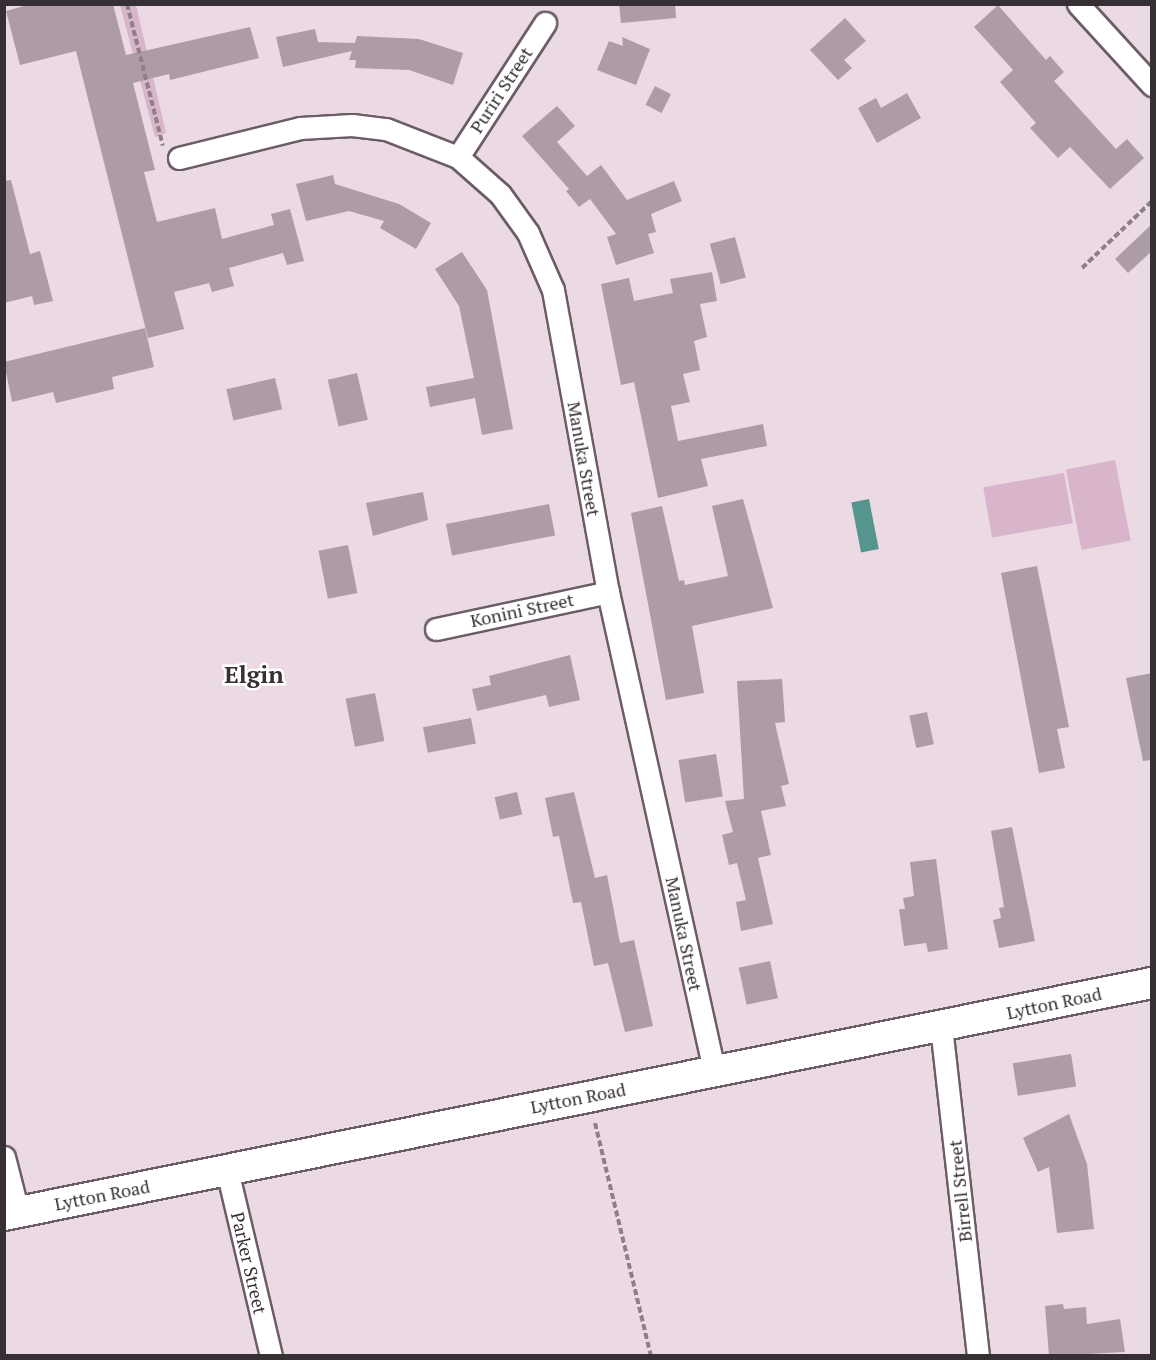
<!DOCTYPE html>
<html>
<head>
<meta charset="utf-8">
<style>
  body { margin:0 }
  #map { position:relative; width:1156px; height:1360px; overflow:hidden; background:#ebd9e3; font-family:"PT Serif",serif }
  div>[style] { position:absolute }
  .green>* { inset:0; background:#d8b5ca; transform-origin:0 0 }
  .water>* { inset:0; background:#56958d; transform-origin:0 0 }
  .building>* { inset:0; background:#ad9ca6; transform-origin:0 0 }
  .path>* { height:4px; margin-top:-2px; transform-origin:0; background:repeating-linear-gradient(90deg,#8d8087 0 6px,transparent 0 9px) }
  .roads { filter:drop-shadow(2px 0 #6c5c66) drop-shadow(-2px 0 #6c5c66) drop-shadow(0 2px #6c5c66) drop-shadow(0 -2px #6c5c66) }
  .minor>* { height:21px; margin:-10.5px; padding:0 10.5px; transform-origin:10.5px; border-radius:10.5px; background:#fff }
  .secondary>* { height:30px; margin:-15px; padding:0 15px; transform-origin:15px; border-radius:15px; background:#fff }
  span { translate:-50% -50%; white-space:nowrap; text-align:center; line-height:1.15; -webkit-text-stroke:5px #fff; paint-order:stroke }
  .street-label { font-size:18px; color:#362f33 }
  .district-label { font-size:24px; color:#362f33; font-weight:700 }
  .frame { position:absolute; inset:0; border:6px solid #362f33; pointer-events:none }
</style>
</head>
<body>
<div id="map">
  <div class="green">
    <i style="clip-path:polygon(120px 5px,136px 5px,166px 133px,155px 137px)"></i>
    <i style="left:1115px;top:460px;width:82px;height:50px;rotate:79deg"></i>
    <i style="left:1064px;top:473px;width:51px;height:82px;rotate:80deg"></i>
  </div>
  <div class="water">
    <i style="left:869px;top:499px;width:51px;height:18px;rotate:79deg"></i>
  </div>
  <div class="building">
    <i style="clip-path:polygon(31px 4px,113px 4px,126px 55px,250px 27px,259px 58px,170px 80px,169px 74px,133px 83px,155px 170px,144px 172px,157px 222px,215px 208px,222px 239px,274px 225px,271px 214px,290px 209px,304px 261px,287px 265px,283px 253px,229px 268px,234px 286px,212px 292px,209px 283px,174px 292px,184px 329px,148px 338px,76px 51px,20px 65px,6px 11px)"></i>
    <i style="clip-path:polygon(619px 4px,675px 4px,676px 18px,621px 23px)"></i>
    <i style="clip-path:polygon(998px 5px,1046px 60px,1050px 56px,1064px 72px,1054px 81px,1116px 149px,1127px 139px,1144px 158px,1110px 189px,1070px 147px,1058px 158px,1030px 128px,1036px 123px,1000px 82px,1013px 70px,974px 27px)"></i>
    <i style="clip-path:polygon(845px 18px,866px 41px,844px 60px,852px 68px,838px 80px,810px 50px)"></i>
    <i style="clip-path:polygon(315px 29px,318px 42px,355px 43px,357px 36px,419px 39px,463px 53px,453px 85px,409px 70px,355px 68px,356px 60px,349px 60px,352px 51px,283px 67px,276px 37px)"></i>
    <i style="clip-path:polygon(622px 37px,650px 49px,636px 85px,597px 70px,609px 41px,623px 46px)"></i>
    <i style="left:655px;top:86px;width:18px;height:21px;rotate:27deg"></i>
    <i style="clip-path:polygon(907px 93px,921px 118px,877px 143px,858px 108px,876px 98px,881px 108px)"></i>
    <i style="clip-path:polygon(557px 106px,575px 126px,557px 142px,587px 176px,601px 165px,627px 200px,674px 181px,682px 201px,651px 214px,656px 232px,648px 234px,654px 253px,616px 265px,607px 237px,616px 234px,590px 199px,579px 207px,566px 191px,569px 189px,522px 136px)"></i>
    <i style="clip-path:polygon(333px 175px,335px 184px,399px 204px,431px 223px,416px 249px,380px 228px,384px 221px,349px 211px,306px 221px,296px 184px)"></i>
    <i style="clip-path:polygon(11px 180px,30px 254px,40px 251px,53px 301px,34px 305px,32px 296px,4px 303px,4px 181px)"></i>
    <i style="clip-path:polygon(1152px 224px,1152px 251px,1128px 273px,1115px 259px)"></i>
    <i style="left:735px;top:237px;width:42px;height:26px;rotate:75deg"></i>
    <i style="clip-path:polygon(462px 252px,487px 290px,513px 429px,482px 435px,475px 398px,430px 407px,426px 387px,474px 378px,459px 306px,435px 269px)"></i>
    <i style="clip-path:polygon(712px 272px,717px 301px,700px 304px,707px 337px,694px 341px,700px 370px,683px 374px,690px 402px,671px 406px,678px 441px,763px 424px,767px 446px,701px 459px,708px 486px,658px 498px,634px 382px,621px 385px,601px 284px,629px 278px,634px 301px,673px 293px,670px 279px)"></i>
    <i style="clip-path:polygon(145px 328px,154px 367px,112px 377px,114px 389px,56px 403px,53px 392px,12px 402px,4px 362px)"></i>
    <i style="left:357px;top:373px;width:48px;height:30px;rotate:77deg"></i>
    <i style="left:275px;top:378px;width:32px;height:50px;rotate:77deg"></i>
    <i style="clip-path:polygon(423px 492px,428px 520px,373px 536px,366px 503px)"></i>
    <i style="clip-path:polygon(743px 499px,773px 608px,692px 626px,704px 693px,666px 700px,631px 513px,662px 506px,679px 581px,684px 580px,685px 585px,728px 576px,712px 506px)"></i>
    <i style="left:549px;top:504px;width:32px;height:105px;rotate:79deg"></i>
    <i style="left:348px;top:545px;width:49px;height:30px;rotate:79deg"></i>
    <i style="clip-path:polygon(1037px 566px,1069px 727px,1057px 729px,1065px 768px,1039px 773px,1001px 573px)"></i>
    <i style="clip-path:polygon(570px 655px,580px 700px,549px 707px,546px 695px,477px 711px,472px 689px,491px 685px,489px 676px)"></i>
    <i style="clip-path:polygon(1152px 673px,1152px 760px,1143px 761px,1126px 678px)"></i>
    <i style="clip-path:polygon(782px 679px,785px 722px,775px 723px,789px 784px,781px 786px,786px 806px,761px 811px,771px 855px,758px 858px,773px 924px,741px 931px,736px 902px,746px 900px,737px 863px,729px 865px,722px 835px,733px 832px,725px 801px,744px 799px,737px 681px)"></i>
    <i style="left:375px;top:693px;width:49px;height:30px;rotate:79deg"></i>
    <i style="left:927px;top:712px;width:33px;height:18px;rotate:78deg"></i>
    <i style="left:471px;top:718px;width:26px;height:49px;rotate:79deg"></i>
    <i style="left:716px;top:754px;width:43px;height:38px;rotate:81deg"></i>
    <i style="left:517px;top:792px;width:23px;height:23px;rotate:77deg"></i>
    <i style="clip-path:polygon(574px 792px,595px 878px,607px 875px,620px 943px,634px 940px,653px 1026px,625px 1032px,608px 963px,594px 966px,581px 902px,573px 903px,559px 836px,553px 837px,545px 798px)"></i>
    <i style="clip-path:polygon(1012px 827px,1035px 941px,999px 948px,993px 920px,1001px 918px,999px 908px,1004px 907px,991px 831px)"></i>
    <i style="clip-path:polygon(936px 859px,948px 949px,928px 952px,926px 943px,904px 946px,899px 909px,905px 909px,903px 898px,914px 896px,910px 862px)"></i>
    <i style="left:770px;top:961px;width:38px;height:32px;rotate:78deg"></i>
    <i style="left:1071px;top:1054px;width:33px;height:59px;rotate:81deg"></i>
    <i style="clip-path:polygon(1069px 1114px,1087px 1164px,1094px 1229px,1057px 1233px,1049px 1167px,1038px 1172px,1023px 1138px)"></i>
    <i style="clip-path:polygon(1063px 1304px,1064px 1309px,1086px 1307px,1087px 1324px,1120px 1319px,1125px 1352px,1049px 1356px,1045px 1306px)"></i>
  </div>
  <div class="path">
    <i style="left:127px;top:4px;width:146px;rotate:75.8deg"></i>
    <i style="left:1082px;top:268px;width:97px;rotate:-43.7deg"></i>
    <i style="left:595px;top:1123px;width:240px;rotate:76.5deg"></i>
  </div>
  <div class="roads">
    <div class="minor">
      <i style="left:1078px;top:4px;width:110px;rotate:47.6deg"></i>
      <i style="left:458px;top:157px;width:160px;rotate:-57deg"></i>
      <i style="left:179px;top:158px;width:125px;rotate:-13.9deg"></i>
      <i style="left:300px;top:128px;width:52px;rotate:-3.3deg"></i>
      <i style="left:352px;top:125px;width:34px;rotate:7deg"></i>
      <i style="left:386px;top:129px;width:77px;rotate:21.3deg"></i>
      <i style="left:458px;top:157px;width:56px;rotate:41.4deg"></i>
      <i style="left:500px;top:194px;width:48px;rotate:54.3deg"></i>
      <i style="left:528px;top:233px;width:62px;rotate:66.3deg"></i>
      <i style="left:553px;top:290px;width:307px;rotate:79.7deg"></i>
      <i style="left:608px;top:592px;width:491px;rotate:77.5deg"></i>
      <i style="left:436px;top:629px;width:176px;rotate:-12.1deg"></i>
      <i style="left:941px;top:1026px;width:332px;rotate:83.6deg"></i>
      <i style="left:4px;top:1157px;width:57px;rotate:75.7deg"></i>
      <i style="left:227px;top:1170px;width:191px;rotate:76.7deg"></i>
    </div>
    <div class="secondary">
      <i style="left:4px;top:1215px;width:1171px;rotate:-11.43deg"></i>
    </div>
  </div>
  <div class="street-label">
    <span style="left:501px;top:90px;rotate:-57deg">Puriri Street</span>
    <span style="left:584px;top:459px;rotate:80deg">Manuka Street</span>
    <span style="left:522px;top:610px;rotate:-12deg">Konini Street</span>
    <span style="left:684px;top:934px;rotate:78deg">Manuka Street</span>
    <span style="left:1054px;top:1003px;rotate:-12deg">Lytton Road</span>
    <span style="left:578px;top:1098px;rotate:-11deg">Lytton Road</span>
    <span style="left:960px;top:1191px;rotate:-96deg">Birrell Street</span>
    <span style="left:102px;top:1195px;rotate:-11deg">Lytton Road</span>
    <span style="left:249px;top:1263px;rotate:77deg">Parker Street</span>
  </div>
  <div class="district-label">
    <span style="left:254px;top:675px">Elgin</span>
  </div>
  <div class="frame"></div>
</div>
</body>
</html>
